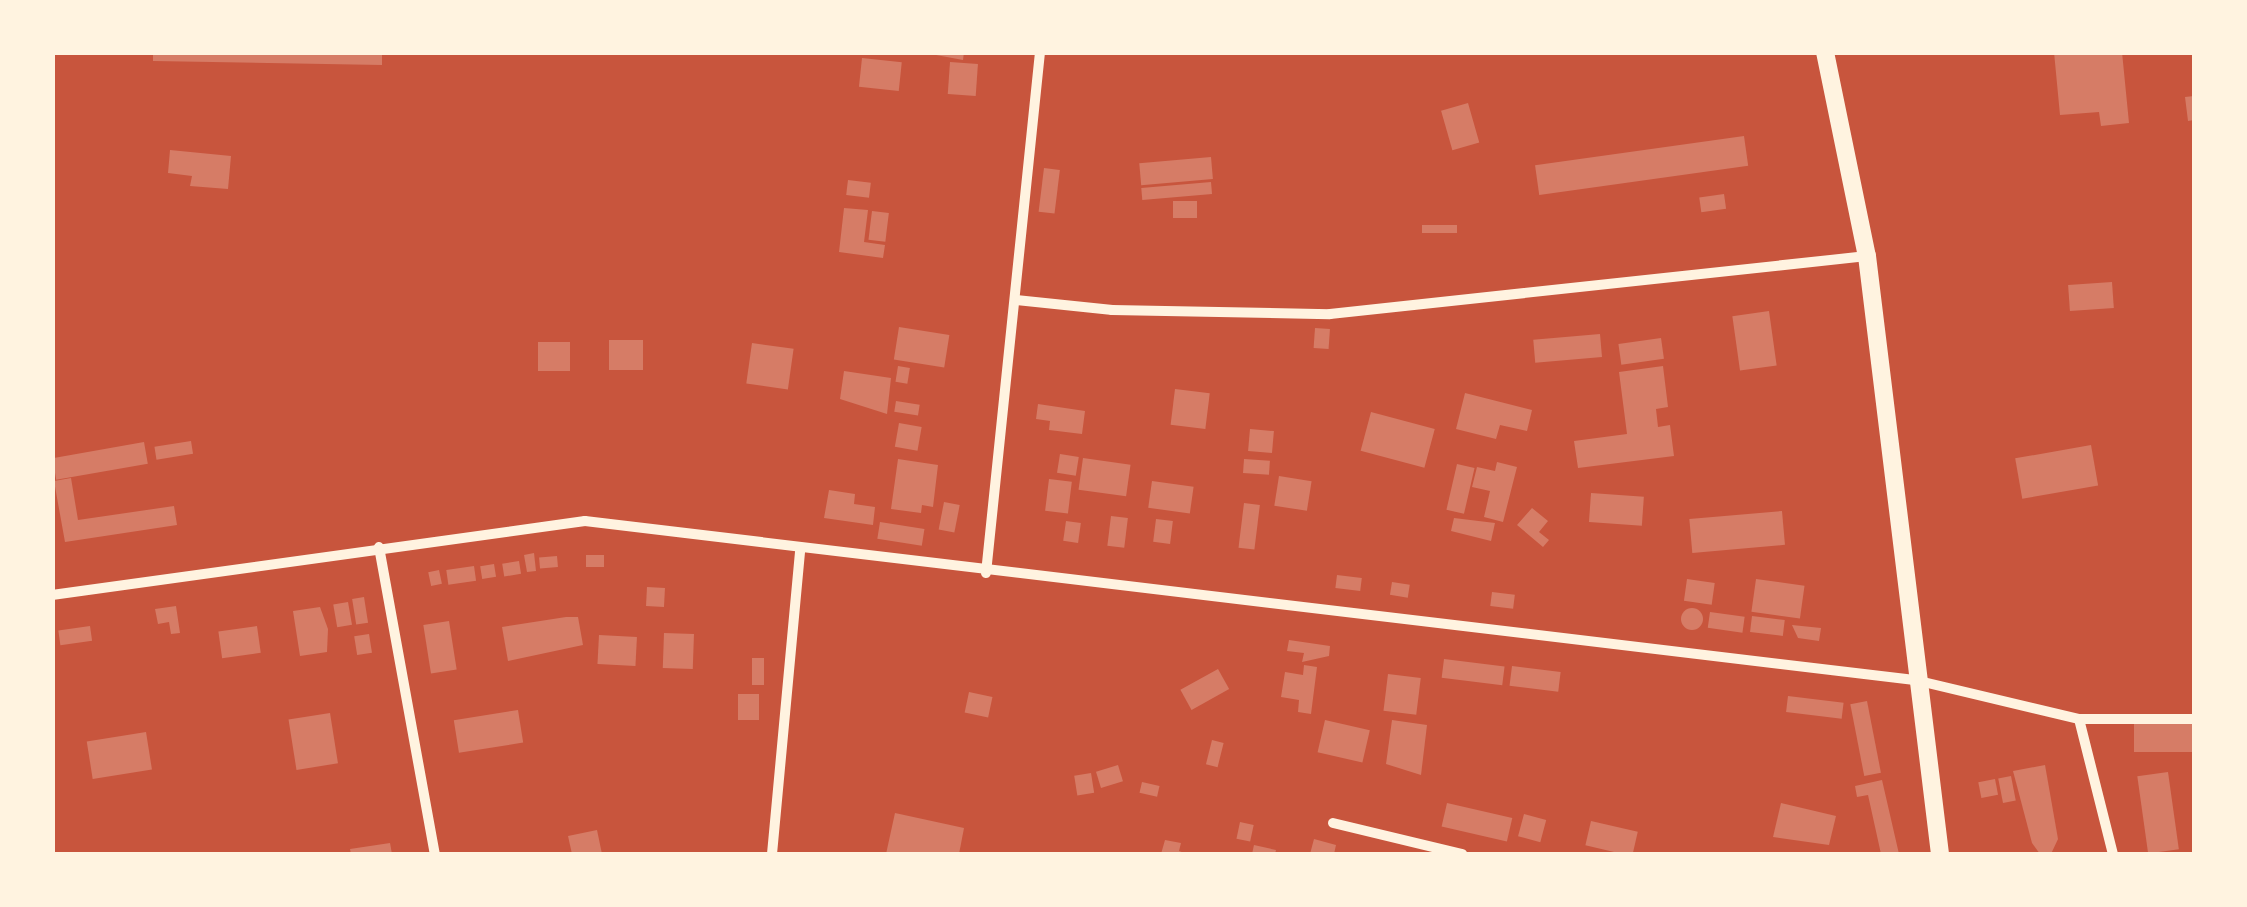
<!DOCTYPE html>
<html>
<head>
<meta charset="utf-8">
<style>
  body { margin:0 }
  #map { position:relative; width:2247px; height:907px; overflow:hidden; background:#c8553d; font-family:"Alegreya Sans",sans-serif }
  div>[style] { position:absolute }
  .building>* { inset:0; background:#d67c66; transform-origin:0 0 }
  .round { border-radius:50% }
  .minor>* { height:10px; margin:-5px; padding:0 5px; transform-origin:5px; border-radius:5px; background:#fff3e0 }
  .secondary>* { height:18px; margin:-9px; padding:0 9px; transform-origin:9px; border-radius:9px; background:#fff3e0 }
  span { translate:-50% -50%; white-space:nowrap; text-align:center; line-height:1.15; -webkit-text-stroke:10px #fff3e0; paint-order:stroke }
  .frame { position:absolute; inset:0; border:55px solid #fff3e0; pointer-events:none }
</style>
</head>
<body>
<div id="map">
  <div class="building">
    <i style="clip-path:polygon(153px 52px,382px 52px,382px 65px,153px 61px)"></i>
    <i style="clip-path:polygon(920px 52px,964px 52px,963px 60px)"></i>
    <i style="clip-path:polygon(2054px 52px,2122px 52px,2129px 123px,2101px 126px,2099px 112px,2060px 115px)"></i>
    <i style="left:862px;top:58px;width:40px;height:29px;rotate:6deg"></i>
    <i style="left:950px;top:62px;width:28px;height:32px;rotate:4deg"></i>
    <i style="clip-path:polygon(2194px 96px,2194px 120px,2188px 121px,2185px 97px)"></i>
    <i style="left:1468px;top:103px;width:41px;height:28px;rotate:74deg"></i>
    <i style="left:1744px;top:136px;width:30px;height:211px;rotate:82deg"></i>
    <i style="clip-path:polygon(170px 150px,231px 156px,228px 189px,190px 186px,192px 176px,168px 173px)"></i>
    <i style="left:1211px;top:157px;width:22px;height:72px;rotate:85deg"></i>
    <i style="left:1044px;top:168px;width:16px;height:44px;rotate:7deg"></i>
    <i style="left:848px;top:180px;width:23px;height:15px;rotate:7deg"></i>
    <i style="left:1211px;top:182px;width:12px;height:70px;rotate:85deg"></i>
    <i style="left:1724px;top:194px;width:15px;height:25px;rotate:82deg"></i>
    <i style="left:1197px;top:201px;width:17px;height:24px;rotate:90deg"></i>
    <i style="clip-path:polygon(844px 208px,868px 210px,864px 242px,885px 245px,883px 258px,839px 252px)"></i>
    <i style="left:872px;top:211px;width:17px;height:29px;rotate:7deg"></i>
    <i style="left:1457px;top:225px;width:8px;height:35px;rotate:90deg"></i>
    <i style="left:2112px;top:282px;width:26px;height:44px;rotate:86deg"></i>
    <i style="left:1769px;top:311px;width:55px;height:37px;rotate:82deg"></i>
    <i style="left:899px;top:327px;width:51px;height:33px;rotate:9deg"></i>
    <i style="left:1315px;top:328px;width:15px;height:20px;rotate:4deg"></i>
    <i style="left:1600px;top:334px;width:23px;height:67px;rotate:85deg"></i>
    <i style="left:1661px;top:338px;width:21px;height:43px;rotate:82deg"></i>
    <i style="left:643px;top:340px;width:30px;height:34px;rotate:90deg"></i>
    <i style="left:538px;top:342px;width:32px;height:29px"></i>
    <i style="left:752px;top:343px;width:42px;height:41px;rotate:8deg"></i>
    <i style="left:898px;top:366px;width:12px;height:16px;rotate:9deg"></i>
    <i style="clip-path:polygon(1663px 366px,1668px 407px,1656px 409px,1658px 427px,1670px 425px,1674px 456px,1578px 468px,1574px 441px,1627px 434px,1619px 372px)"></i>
    <i style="clip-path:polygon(844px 371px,891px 378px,887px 414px,840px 399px)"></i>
    <i style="left:1175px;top:389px;width:35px;height:36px;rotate:7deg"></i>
    <i style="clip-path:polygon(1465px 393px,1532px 410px,1527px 431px,1500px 425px,1496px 439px,1456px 429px)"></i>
    <i style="left:896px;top:401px;width:24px;height:11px;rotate:9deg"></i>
    <i style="clip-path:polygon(1038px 404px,1085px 411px,1082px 434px,1049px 430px,1050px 421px,1036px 419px)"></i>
    <i style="left:1371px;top:412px;width:66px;height:40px;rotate:15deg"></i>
    <i style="left:899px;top:423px;width:23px;height:24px;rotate:10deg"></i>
    <i style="left:1250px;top:429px;width:24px;height:22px;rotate:5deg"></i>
    <i style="left:191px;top:441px;width:13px;height:37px;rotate:81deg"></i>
    <i style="left:144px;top:442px;width:22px;height:93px;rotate:80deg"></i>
    <i style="left:2091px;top:445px;width:41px;height:77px;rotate:80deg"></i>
    <i style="left:1060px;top:454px;width:19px;height:19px;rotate:9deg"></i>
    <i style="left:1083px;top:458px;width:48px;height:32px;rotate:8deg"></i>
    <i style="clip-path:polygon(898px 459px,938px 465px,933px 507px,922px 505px,921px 513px,891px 509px)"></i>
    <i style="left:1244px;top:459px;width:26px;height:14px;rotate:4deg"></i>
    <i style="clip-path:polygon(1497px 462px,1517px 467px,1503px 522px,1484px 517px,1490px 491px,1472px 487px,1477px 467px,1495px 471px)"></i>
    <i style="left:1457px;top:464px;width:18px;height:47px;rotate:13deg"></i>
    <i style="left:1279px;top:476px;width:33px;height:30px;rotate:9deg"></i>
    <i style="clip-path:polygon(71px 478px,78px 520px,174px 506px,177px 525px,65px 542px,54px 481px)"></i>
    <i style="left:1049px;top:479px;width:23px;height:32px;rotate:7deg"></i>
    <i style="left:1152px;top:481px;width:42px;height:27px;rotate:8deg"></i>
    <i style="clip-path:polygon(829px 490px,855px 494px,854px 504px,875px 507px,873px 525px,824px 518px)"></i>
    <i style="left:1591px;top:493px;width:53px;height:29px;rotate:4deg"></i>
    <i style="left:944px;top:502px;width:16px;height:28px;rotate:11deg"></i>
    <i style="left:1244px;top:503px;width:16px;height:45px;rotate:7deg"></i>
    <i style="clip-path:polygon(1532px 508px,1548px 521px,1539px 532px,1549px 540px,1543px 547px,1517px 525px)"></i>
    <i style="left:1782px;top:511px;width:34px;height:93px;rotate:85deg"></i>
    <i style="left:1111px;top:516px;width:17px;height:30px;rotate:7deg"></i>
    <i style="clip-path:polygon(1454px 518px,1495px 523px,1491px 541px,1451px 531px)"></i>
    <i style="left:1156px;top:519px;width:17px;height:23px;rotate:7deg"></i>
    <i style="left:1066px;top:521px;width:15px;height:20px;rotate:8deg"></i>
    <i style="left:880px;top:522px;width:45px;height:17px;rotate:9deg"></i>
    <i style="clip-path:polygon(534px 553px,536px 571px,527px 572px,524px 555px)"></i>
    <i style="left:586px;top:555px;width:18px;height:12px"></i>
    <i style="left:557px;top:556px;width:11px;height:18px;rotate:85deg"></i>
    <i style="left:519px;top:561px;width:13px;height:17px;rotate:81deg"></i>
    <i style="left:494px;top:564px;width:13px;height:14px;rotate:81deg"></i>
    <i style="left:474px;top:566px;width:15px;height:28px;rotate:82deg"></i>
    <i style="left:439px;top:570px;width:14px;height:11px;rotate:78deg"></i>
    <i style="left:1337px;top:575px;width:25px;height:13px;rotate:7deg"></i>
    <i style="left:1687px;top:579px;width:28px;height:22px;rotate:8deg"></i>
    <i style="left:1756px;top:579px;width:49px;height:33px;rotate:8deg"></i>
    <i style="left:1392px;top:582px;width:18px;height:13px;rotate:9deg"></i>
    <i style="left:647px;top:587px;width:18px;height:19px;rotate:3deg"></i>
    <i style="left:1492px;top:592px;width:23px;height:14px;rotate:7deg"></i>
    <i style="left:364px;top:597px;width:26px;height:12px;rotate:81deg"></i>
    <i style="left:348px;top:602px;width:23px;height:15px;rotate:80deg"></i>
    <i style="clip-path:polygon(176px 606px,180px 633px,171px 634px,169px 622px,158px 624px,155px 609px)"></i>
    <i style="clip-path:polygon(320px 607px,328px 629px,327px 652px,300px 656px,293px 611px)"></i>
    <i class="round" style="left:1681px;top:608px;width:22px;height:22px"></i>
    <i style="left:1710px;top:612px;width:35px;height:16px;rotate:8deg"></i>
    <i style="left:1752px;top:616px;width:33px;height:16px;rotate:7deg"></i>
    <i style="clip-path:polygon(566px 617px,578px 617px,583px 645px,508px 661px,502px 627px)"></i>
    <i style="left:449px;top:621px;width:49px;height:26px;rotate:81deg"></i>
    <i style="clip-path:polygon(1792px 625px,1821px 628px,1819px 641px,1798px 638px)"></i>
    <i style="left:90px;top:626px;width:15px;height:32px;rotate:82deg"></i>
    <i style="left:257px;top:626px;width:27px;height:39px;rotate:82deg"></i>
    <i style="left:664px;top:633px;width:30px;height:35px;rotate:2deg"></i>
    <i style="left:369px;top:634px;width:19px;height:15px;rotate:81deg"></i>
    <i style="left:599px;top:635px;width:38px;height:29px;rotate:3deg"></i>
    <i style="clip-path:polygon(1289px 640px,1330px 646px,1329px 656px,1302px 662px,1304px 653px,1287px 651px)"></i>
    <i style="left:764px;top:658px;width:27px;height:12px;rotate:90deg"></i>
    <i style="left:1444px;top:659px;width:61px;height:19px;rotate:7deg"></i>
    <i style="clip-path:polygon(1304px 665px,1317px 667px,1311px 714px,1298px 712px,1299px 700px,1281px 697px,1285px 672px,1303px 675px)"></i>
    <i style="left:1512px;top:666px;width:49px;height:20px;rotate:7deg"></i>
    <i style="left:1218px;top:669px;width:23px;height:43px;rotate:61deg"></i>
    <i style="left:1388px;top:674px;width:33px;height:37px;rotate:7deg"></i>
    <i style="left:969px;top:692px;width:24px;height:21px;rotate:12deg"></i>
    <i style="left:738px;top:694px;width:21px;height:26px"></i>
    <i style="left:1788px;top:696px;width:56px;height:16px;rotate:7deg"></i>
    <i style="left:1867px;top:701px;width:73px;height:17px;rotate:79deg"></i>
    <i style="left:518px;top:710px;width:33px;height:65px;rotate:81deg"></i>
    <i style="left:330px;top:713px;width:51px;height:42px;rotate:81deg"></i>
    <i style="left:1325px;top:720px;width:46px;height:33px;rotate:13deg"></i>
    <i style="clip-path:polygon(1392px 720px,1427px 725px,1421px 775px,1386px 764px)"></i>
    <i style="left:2134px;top:724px;width:60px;height:28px"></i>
    <i style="left:146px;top:732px;width:38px;height:60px;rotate:81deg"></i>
    <i style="left:1212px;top:740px;width:12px;height:25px;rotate:14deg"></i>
    <i style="left:1118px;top:765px;width:17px;height:23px;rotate:73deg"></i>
    <i style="clip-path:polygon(2045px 765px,2058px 839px,2051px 854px,2040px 854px,2032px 843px,2013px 771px)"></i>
    <i style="left:2168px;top:772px;width:78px;height:31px;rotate:82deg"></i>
    <i style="left:1091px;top:773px;width:20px;height:17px;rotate:81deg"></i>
    <i style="left:2011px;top:776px;width:25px;height:13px;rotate:79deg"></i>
    <i style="left:1995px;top:779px;width:16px;height:17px;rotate:79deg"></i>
    <i style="clip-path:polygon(1882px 780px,1899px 854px,1881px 854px,1868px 795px,1857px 797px,1855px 786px)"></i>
    <i style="left:1142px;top:782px;width:18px;height:11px;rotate:13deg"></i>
    <i style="left:1447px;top:803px;width:67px;height:24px;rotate:13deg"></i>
    <i style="clip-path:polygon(1781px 803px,1836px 816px,1829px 845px,1773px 837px)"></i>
    <i style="clip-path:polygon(895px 813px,964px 828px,959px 854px,886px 854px)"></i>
    <i style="left:1524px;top:814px;width:23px;height:23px;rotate:15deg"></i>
    <i style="left:1591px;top:821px;width:48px;height:25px;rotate:13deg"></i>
    <i style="left:1240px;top:822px;width:14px;height:17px;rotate:12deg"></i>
    <i style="clip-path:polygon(597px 830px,602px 854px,572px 854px,568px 836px)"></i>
    <i style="clip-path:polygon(1314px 839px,1336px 845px,1334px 854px,1310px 854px)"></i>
    <i style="clip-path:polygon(1165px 840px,1181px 843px,1179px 851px,1187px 854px,1161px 854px)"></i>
    <i style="clip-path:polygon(390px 843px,392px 854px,351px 854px,350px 849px)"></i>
    <i style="clip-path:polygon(1254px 845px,1276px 850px,1275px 854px,1252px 854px)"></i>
  </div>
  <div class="minor">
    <i style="left:1016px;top:300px;width:97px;rotate:5.9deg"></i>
    <i style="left:1112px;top:310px;width:218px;rotate:1.1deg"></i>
    <i style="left:1330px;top:314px;width:540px;rotate:-6.16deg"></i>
    <i style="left:379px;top:547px;width:312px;rotate:79.7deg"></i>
    <i style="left:986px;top:573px;width:524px;rotate:-84.08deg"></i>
    <i style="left:52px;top:595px;width:538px;rotate:-7.9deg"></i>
    <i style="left:585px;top:521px;width:1339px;rotate:6.82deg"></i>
    <i style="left:1915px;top:680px;width:169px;rotate:13.4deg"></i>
    <i style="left:2079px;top:719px;width:115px"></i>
    <i style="left:2079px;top:719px;width:139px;rotate:75.9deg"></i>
    <i style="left:1333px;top:823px;width:133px;rotate:13.5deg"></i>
    <i style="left:772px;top:854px;width:305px;rotate:-84.7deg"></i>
  </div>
  <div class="secondary">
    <i style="left:1825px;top:52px;width:208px;rotate:78.4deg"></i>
    <i style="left:1867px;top:256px;width:602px;rotate:83.04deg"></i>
  </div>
  <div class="frame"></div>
</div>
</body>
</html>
